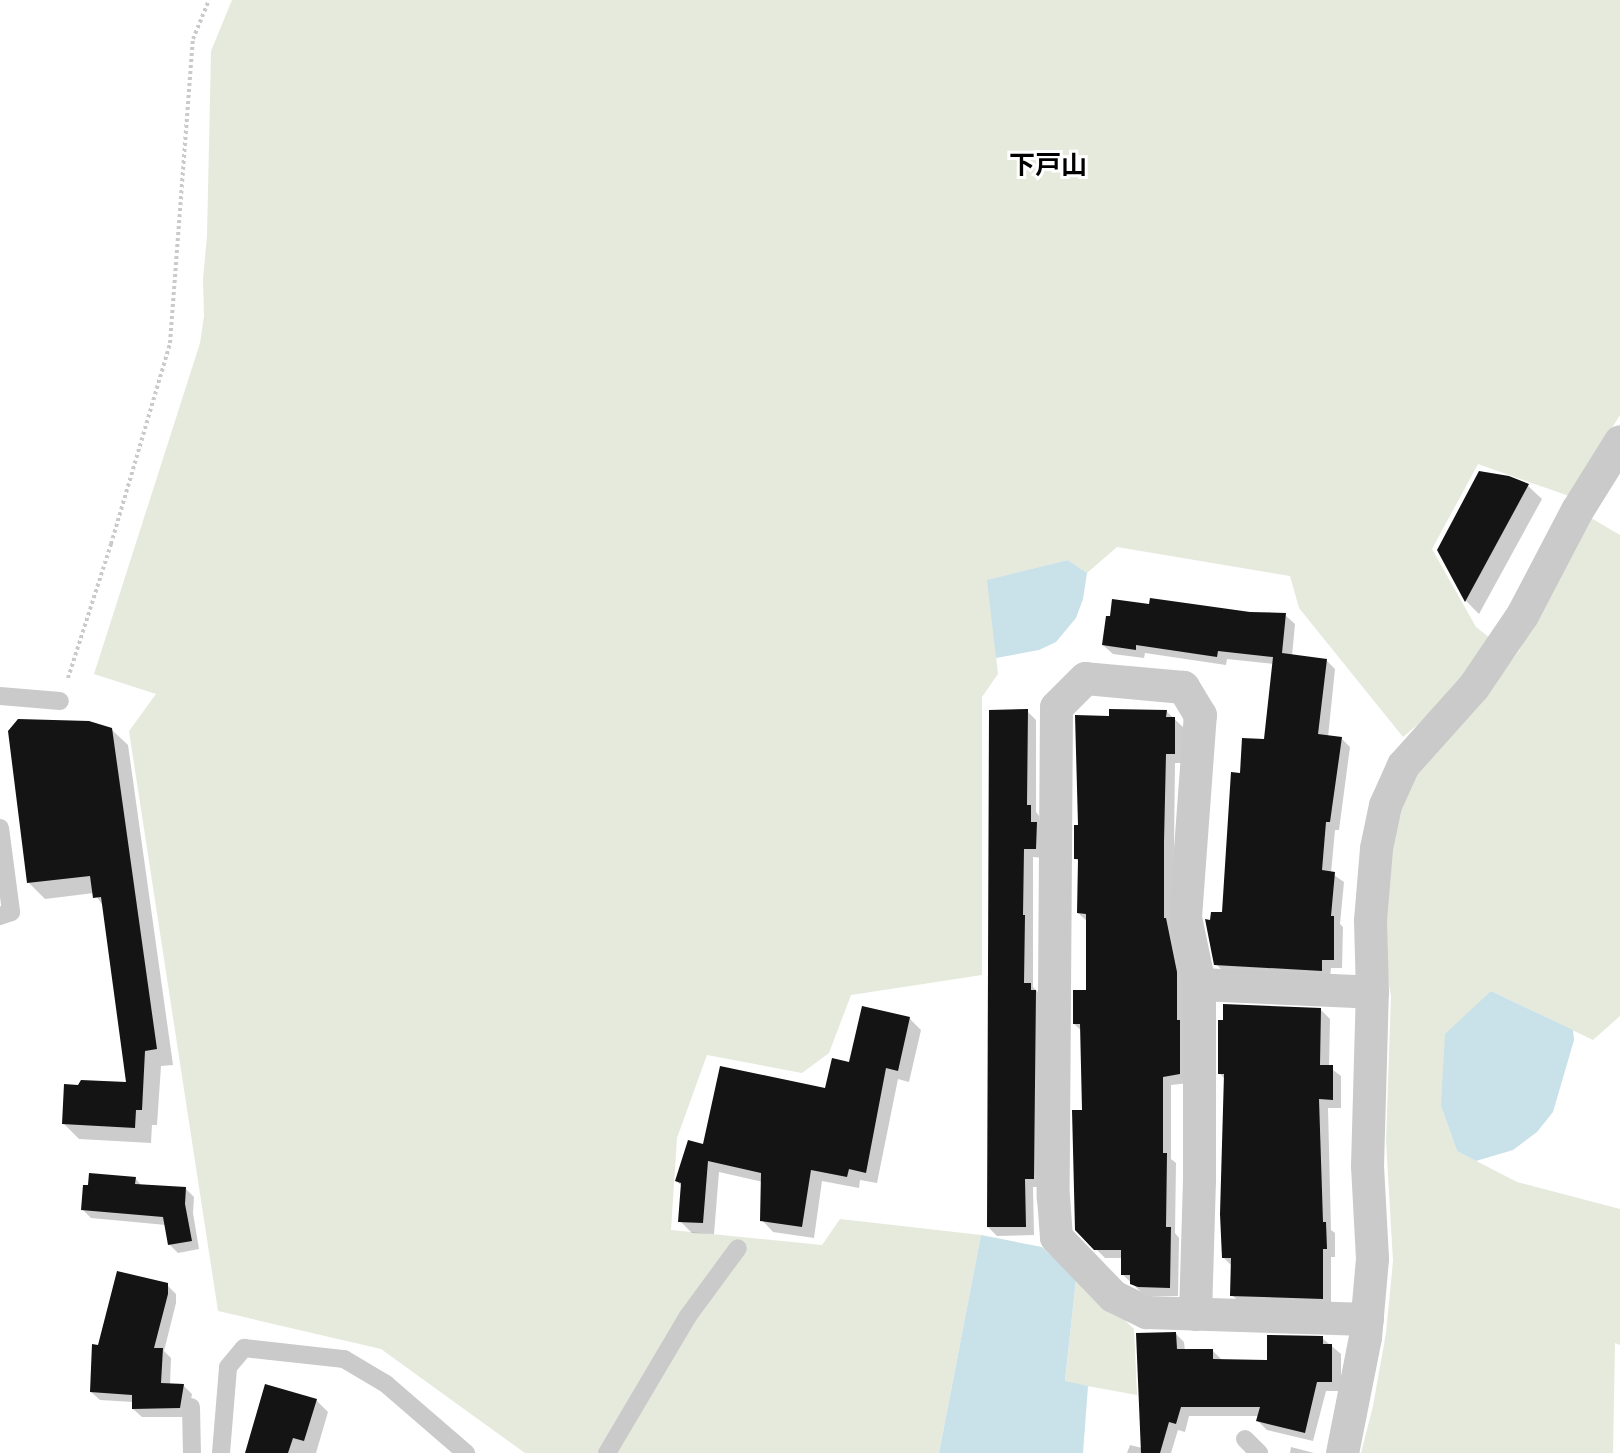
<!DOCTYPE html>
<html>
<head>
<meta charset="utf-8">
<style>
  body { margin:0 }
  #map { position:relative; width:1620px; height:1453px; overflow:hidden; background:#fff; font-family:Signika,"Noto Sans JP",sans-serif }
  div>[style] { position:absolute }
  .green>* { inset:0; background:#e5eadc }
  .water>* { inset:0; background:#c9e1e9 }
  .shadow>* { inset:0; background:#0003 }
  .building>* { inset:0; background:#141414 }
  .path>* { height:4px; margin-top:-2px; transform-origin:0; background:repeating-linear-gradient(90deg,#cacaca 0 3px,transparent 0 6px) }
  .service>* { height:18px; margin:-9px; padding:0 9px; transform-origin:9px; border-radius:9px; background:#cacaca }
  .minor>* { height:33px; margin:-16.5px; padding:0 16.5px; transform-origin:16.5px; border-radius:16.5px; background:#cacaca }
  span { translate:-50% -50%; white-space:nowrap; text-align:center; line-height:1.15; -webkit-text-stroke:6px #fff; paint-order:stroke }
  .quarter-label { font-size:26px; color:#000; font-weight:700 }
</style>
</head>
<body>
<div id="map">
  <div class="green">
    <i style="clip-path:polygon(232px 0,1620px 0,1620px 415px,1569px 496px,1478px 464px,1432px 549px,1476px 627px,1490px 638px,1463px 676px,1429px 715px,1403px 737px,1299px 608px,1290px 576px,1117px 547px,1087px 573px,1068px 560px,988px 580px,998px 674px,982px 697px,982px 975px,851px 995px,829px 1053px,802px 1073px,707px 1055px,677px 1138px,671px 1230px,822px 1245px,840px 1219px,981px 1235px,939px 1453px,525px 1453px,381px 1349px,218px 1311px,129px 731px,156px 694px,94px 674px,200px 343px,204px 316px,203px 279px,207px 236px,211px 51px)"></i>
    <i style="clip-path:polygon(1591px 518px,1620px 535px,1620px 1016px,1593px 1040px,1491px 991px,1441px 1106px,1457px 1151px,1517px 1182px,1620px 1209px,1620px 1345px,1615px 1343px,1613px 1453px,1361px 1453px,1373px 1406px,1386px 1333px,1393px 1261px,1386px 1141px,1391px 996px,1385px 962px,1384px 879px,1399px 801px,1426px 756px,1476px 708px,1519px 651px)"></i>
    <i style="clip-path:polygon(1076px 1279px,1085px 1282px,1134px 1329px,1137px 1395px,1065px 1382px)"></i>
  </div>
  <div class="water">
    <i style="clip-path:polygon(1068px 560px,1087px 573px,1083px 599px,1076px 618px,1056px 642px,1039px 650px,996px 658px,987px 580px)"></i>
    <i style="clip-path:polygon(1491px 991px,1573px 1030px,1574px 1040px,1553px 1112px,1537px 1132px,1513px 1150px,1476px 1161px,1457px 1151px,1441px 1106px,1445px 1034px)"></i>
    <i style="clip-path:polygon(981px 1235px,1042px 1247px,1076px 1279px,1065px 1381px,1088px 1386px,1083px 1453px,939px 1453px)"></i>
  </div>
  <div class="shadow">
    <i style="clip-path:polygon(1528px 486px,1542px 499px,1479px 614px,1466px 601px,1439px 550px)"></i>
    <i style="clip-path:polygon(1150px 606px,1285px 615px,1295px 624px,1292px 656px,1326px 660px,1335px 669px,1328px 737px,1341px 738px,1350px 747px,1339px 830px,1335px 830px,1331px 873px,1344px 882px,1340px 924px,1343px 927px,1342px 968px,1331px 968px,1330px 979px,1225px 973px,1216px 964px,1212px 921px,1223px 914px,1241px 775px,1266px 741px,1274px 664px,1227px 659px,1226px 665px,1145px 653px,1144px 658px,1113px 654px,1103px 645px)"></i>
    <i style="clip-path:polygon(1027px 711px,1036px 720px,1036px 812px,1039px 816px,1045px 858px,1033px 857px,1033px 987px,1040px 994px,1043px 1187px,1033px 1187px,1034px 1235px,997px 1236px,988px 1227px)"></i>
    <i style="clip-path:polygon(1166px 711px,1184px 728px,1183px 763px,1175px 763px,1173px 927px,1186px 982px,1189px 1083px,1171px 1085px,1171px 1159px,1176px 1163px,1175px 1233px,1179px 1238px,1178px 1296px,1149px 1296px,1141px 1292px,1122px 1274px,1123px 1258px,1105px 1258px,1076px 1229px,1084px 1112px,1082px 1031px,1074px 1024px,1087px 991px,1088px 922px,1078px 913px,1079px 862px,1075px 858px,1080px 827px,1110px 717px)"></i>
    <i style="clip-path:polygon(111px 729px,128px 745px,173px 1065px,161px 1066px,157px 1125px,152px 1125px,151px 1143px,79px 1139px,63px 1123px,79px 1086px,128px 1084px,104px 907px,94px 893px,45px 899px,29px 883px)"></i>
    <i style="clip-path:polygon(1321px 1010px,1330px 1019px,1329px 1067px,1341px 1076px,1341px 1108px,1328px 1108px,1331px 1230px,1335px 1233px,1335px 1257px,1331px 1257px,1331px 1307px,1241px 1304px,1232px 1295px,1232px 1266px,1223px 1257px,1225px 1079px,1219px 1073px)"></i>
    <i style="clip-path:polygon(909px 1018px,921px 1030px,909px 1082px,898px 1079px,877px 1183px,860px 1180px,859px 1188px,822px 1181px,814px 1238px,773px 1232px,762px 1220px,763px 1182px,719px 1172px,714px 1234px,692px 1233px,680px 1221px,683px 1187px,676px 1181px,705px 1146px,826px 1090px,850px 1064px)"></i>
    <i style="clip-path:polygon(135px 1178px,142px 1186px,186px 1189px,194px 1197px,193px 1213px,199px 1249px,178px 1253px,169px 1244px,166px 1225px,91px 1218px,82px 1209px)"></i>
    <i style="clip-path:polygon(167px 1285px,176px 1294px,176px 1303px,164px 1351px,171px 1358px,170px 1385px,183px 1385px,192px 1394px,188px 1417px,142px 1417px,133px 1409px,133px 1402px,100px 1400px,91px 1392px,100px 1346px)"></i>
    <i style="clip-path:polygon(1175px 1333px,1184px 1342px,1185px 1351px,1213px 1351px,1222px 1360px,1268px 1361px,1322px 1338px,1341px 1354px,1341px 1391px,1326px 1391px,1313px 1441px,1267px 1430px,1258px 1421px,1259px 1416px,1189px 1416px,1185px 1432px,1178px 1430px,1171px 1453px,1127px 1453px,1130px 1445px,1142px 1448px)"></i>
    <i style="clip-path:polygon(316px 1400px,328px 1412px,316px 1453px,251px 1453px)"></i>
    <i style="clip-path:polygon(1291px 1447px,1314px 1453px,1290px 1453px)"></i>
  </div>
  <div class="building">
    <i style="clip-path:polygon(1479px 471px,1509px 476px,1529px 484px,1465px 602px,1437px 550px)"></i>
    <i style="clip-path:polygon(1150px 598px,1250px 612px,1286px 613px,1282px 653px,1327px 659px,1318px 734px,1342px 737px,1330px 822px,1326px 822px,1322px 870px,1335px 872px,1331px 916px,1334px 916px,1334px 960px,1322px 960px,1322px 971px,1214px 965px,1205px 919px,1210px 920px,1211px 912px,1222px 912px,1231px 772px,1240px 773px,1242px 738px,1264px 739px,1273px 657px,1218px 651px,1217px 657px,1136px 645px,1136px 650px,1102px 645px,1106px 616px,1110px 616px,1112px 599px,1149px 604px)"></i>
    <i style="clip-path:polygon(1028px 709px,1027px 805px,1031px 805px,1031px 822px,1037px 822px,1036px 849px,1024px 849px,1023px 915px,1025px 915px,1024px 983px,1031px 983px,1031px 990px,1036px 990px,1034px 1179px,1025px 1179px,1026px 1227px,987px 1227px,989px 710px)"></i>
    <i style="clip-path:polygon(1109px 709px,1167px 710px,1166px 717px,1175px 717px,1175px 754px,1166px 754px,1164px 842px,1164px 918px,1166px 918px,1177px 972px,1177px 1020px,1180px 1020px,1180px 1074px,1163px 1077px,1163px 1153px,1167px 1153px,1166px 1227px,1171px 1227px,1170px 1288px,1138px 1287px,1130px 1284px,1130px 1275px,1121px 1275px,1121px 1250px,1094px 1250px,1075px 1230px,1072px 1110px,1082px 1110px,1080px 1024px,1073px 1024px,1073px 990px,1086px 990px,1086px 914px,1077px 913px,1078px 859px,1074px 859px,1074px 825px,1078px 825px,1075px 715px,1109px 716px)"></i>
    <i style="clip-path:polygon(18px 719px,89px 721px,112px 728px,157px 1049px,145px 1051px,142px 1110px,136px 1110px,135px 1128px,62px 1124px,64px 1084px,78px 1085px,81px 1080px,126px 1082px,101px 897px,93px 898px,90px 876px,27px 883px,8px 731px)"></i>
    <i style="clip-path:polygon(1223px 1004px,1321px 1008px,1320px 1065px,1333px 1065px,1333px 1100px,1319px 1099px,1323px 1222px,1326px 1222px,1327px 1249px,1323px 1249px,1323px 1299px,1230px 1296px,1231px 1258px,1222px 1258px,1220px 1214px,1224px 1074px,1218px 1074px,1218px 1020px,1223px 1020px)"></i>
    <i style="clip-path:polygon(862px 1006px,910px 1017px,898px 1071px,886px 1068px,866px 1173px,849px 1169px,847px 1177px,811px 1170px,802px 1227px,760px 1221px,761px 1173px,708px 1161px,703px 1223px,678px 1222px,681px 1183px,675px 1181px,688px 1140px,703px 1144px,720px 1066px,825px 1088px,832px 1058px,849px 1062px)"></i>
    <i style="clip-path:polygon(89px 1173px,136px 1177px,135px 1184px,186px 1187px,185px 1204px,192px 1241px,168px 1245px,163px 1217px,81px 1210px,83px 1185px,88px 1185px)"></i>
    <i style="clip-path:polygon(117px 1271px,168px 1283px,168px 1294px,154px 1348px,163px 1348px,161px 1383px,184px 1384px,180px 1408px,132px 1409px,132px 1395px,90px 1392px,92px 1344px,98px 1345px)"></i>
    <i style="clip-path:polygon(1176px 1332px,1177px 1349px,1213px 1349px,1213px 1359px,1267px 1360px,1267px 1335px,1323px 1336px,1323px 1344px,1332px 1344px,1332px 1382px,1317px 1382px,1305px 1433px,1256px 1421px,1260px 1407px,1181px 1407px,1176px 1424px,1169px 1422px,1160px 1453px,1141px 1453px,1136px 1333px)"></i>
    <i style="clip-path:polygon(265px 1384px,317px 1399px,304px 1441px,293px 1438px,288px 1453px,245px 1453px)"></i>
  </div>
  <div class="path">
    <i style="left:68px;top:678px;width:141px;rotate:-72.2deg"></i>
    <i style="left:111px;top:544px;width:209px;rotate:-73.6deg"></i>
    <i style="left:170px;top:343px;width:305px;rotate:-85.7deg"></i>
    <i style="left:193px;top:39px;width:42px;rotate:-67.7deg"></i>
  </div>
  <div class="service">
    <i style="left:0;top:696px;width:60px;rotate:4.8deg"></i>
    <i style="left:0;top:828px;width:85px;rotate:82.5deg"></i>
    <i style="left:11px;top:912px;width:12px;rotate:160deg"></i>
    <i style="left:191px;top:1407px;width:46px;rotate:88.8deg"></i>
    <i style="left:1245px;top:1439px;width:20px;rotate:45deg"></i>
    <i style="left:221px;top:1453px;width:86px;rotate:-85.3deg"></i>
    <i style="left:228px;top:1367px;width:25px;rotate:-50deg"></i>
    <i style="left:244px;top:1348px;width:101px;rotate:6.3deg"></i>
    <i style="left:344px;top:1359px;width:49px;rotate:30.8deg"></i>
    <i style="left:386px;top:1384px;width:106px;rotate:40.8deg"></i>
    <i style="left:607px;top:1453px;width:159px;rotate:-59.4deg"></i>
    <i style="left:688px;top:1316px;width:84px;rotate:-53.7deg"></i>
  </div>
  <div class="minor">
    <i style="left:1199px;top:984px;width:173px;rotate:2.6deg"></i>
    <i style="left:1195px;top:1314px;width:133px;rotate:-88.3deg"></i>
    <i style="left:1199px;top:1181px;width:197px;rotate:-90deg"></i>
    <i style="left:1199px;top:984px;width:68px;rotate:-101.8deg"></i>
    <i style="left:1185px;top:917px;width:203px;rotate:-85.8deg"></i>
    <i style="left:1200px;top:715px;width:33px;rotate:-121deg"></i>
    <i style="left:1183px;top:687px;width:98px;rotate:-174.8deg"></i>
    <i style="left:1085px;top:678px;width:41px;rotate:135deg"></i>
    <i style="left:1056px;top:707px;width:490px;rotate:90.4deg"></i>
    <i style="left:1053px;top:1197px;width:40px;rotate:85.7deg"></i>
    <i style="left:1056px;top:1237px;width:82px;rotate:46deg"></i>
    <i style="left:1113px;top:1296px;width:37px;rotate:26deg"></i>
    <i style="left:1146px;top:1312px;width:221px;rotate:1.8deg"></i>
    <i style="left:1342px;top:1453px;width:118px;rotate:-78.8deg"></i>
    <i style="left:1365px;top:1337px;width:79px;rotate:-84.9deg"></i>
    <i style="left:1372px;top:1258px;width:92px;rotate:-93.1deg"></i>
    <i style="left:1367px;top:1166px;width:174px;rotate:-88.4deg"></i>
    <i style="left:1372px;top:992px;width:72px;rotate:-91.6deg"></i>
    <i style="left:1370px;top:920px;width:72px;rotate:-85.2deg"></i>
    <i style="left:1376px;top:848px;width:44px;rotate:-78.2deg"></i>
    <i style="left:1385px;top:805px;width:44px;rotate:-65.8deg"></i>
    <i style="left:1403px;top:765px;width:105px;rotate:-48.1deg"></i>
    <i style="left:1473px;top:687px;width:87px;rotate:-55.8deg"></i>
    <i style="left:1522px;top:615px;width:119px;rotate:-62.4deg"></i>
    <i style="left:1577px;top:510px;width:81px;rotate:-58.1deg"></i>
  </div>
  <div class="quarter-label">
    <span style="left:1048px;top:167px">下戸山</span>
  </div>
</div>
</body>
</html>
